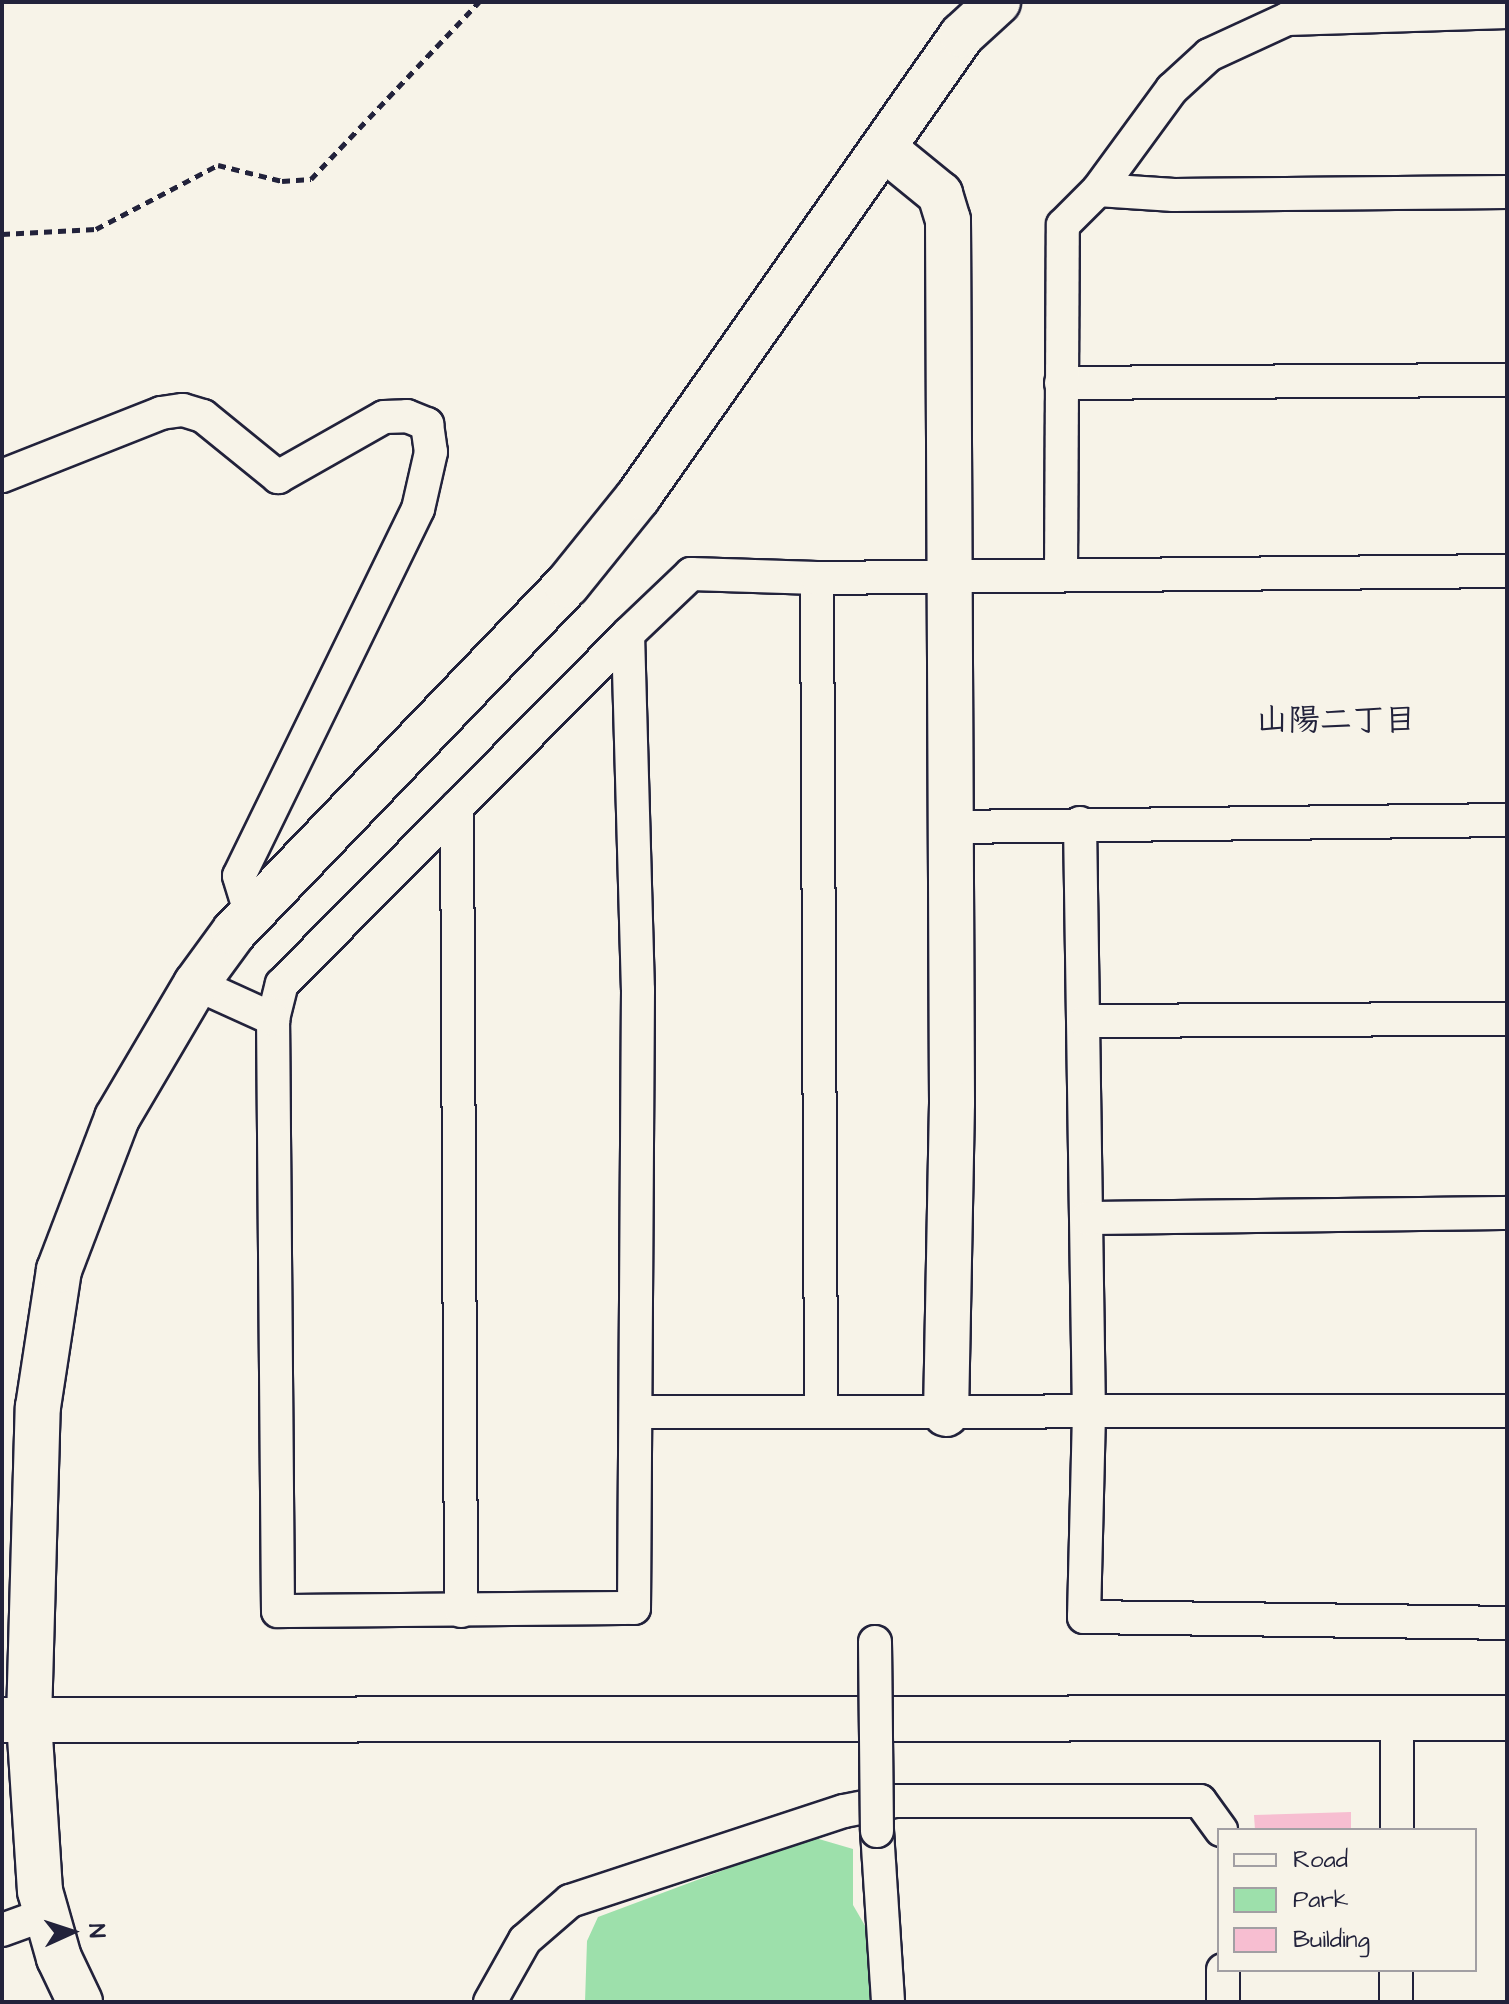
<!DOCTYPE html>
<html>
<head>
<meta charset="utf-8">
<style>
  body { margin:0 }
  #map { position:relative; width:1509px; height:2004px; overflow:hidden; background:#f7f3e8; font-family:"Architects Daughter","Klee One",sans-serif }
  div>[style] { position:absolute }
  .green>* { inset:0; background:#9de0ab }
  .building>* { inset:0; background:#f7bed1 }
  .path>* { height:5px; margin-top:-2.5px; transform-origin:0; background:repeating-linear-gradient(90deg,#22223b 0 8px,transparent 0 14px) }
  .roads { filter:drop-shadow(2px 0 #22223b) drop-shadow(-2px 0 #22223b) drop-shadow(0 2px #22223b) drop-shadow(0 -2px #22223b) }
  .street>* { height:32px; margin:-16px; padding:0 16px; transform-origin:16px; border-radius:16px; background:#f7f3e8 }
  .secondary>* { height:44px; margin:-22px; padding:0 22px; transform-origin:22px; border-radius:22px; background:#f7f3e8 }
  .bridges { filter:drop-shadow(2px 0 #22223b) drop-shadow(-2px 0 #22223b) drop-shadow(0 2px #22223b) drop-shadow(0 -2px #22223b) }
  .street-bridge>* { height:32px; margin:-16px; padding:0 16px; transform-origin:16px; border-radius:16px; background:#f7f3e8 }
  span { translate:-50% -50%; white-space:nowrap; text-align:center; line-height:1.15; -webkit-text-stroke:6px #f7f3e8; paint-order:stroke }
  .neighbourhood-label { font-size:32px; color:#22223b; font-weight:700 }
  .frame { position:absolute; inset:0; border:4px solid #22223b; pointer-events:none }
  .legend { position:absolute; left:1217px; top:1828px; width:260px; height:144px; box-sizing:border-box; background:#f7f3e8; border:2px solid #a29fa3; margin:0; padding:10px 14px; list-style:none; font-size:24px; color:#22223b }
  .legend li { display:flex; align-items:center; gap:16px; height:40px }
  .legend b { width:40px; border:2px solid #a29fa3 }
  .north { position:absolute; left:32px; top:1892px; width:80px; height:80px; -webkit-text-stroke:6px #f7f3e8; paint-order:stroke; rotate:87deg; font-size:22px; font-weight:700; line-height:32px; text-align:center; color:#22223b }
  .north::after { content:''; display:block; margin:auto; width:28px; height:36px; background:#22223b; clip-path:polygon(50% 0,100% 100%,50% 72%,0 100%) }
</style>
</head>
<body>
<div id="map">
  <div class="green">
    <i style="clip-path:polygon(812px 1837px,853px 1849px,853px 1905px,871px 1936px,874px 2002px,585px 2002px,587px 1941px,598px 1917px)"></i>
  </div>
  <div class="building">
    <i style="clip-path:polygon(1351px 1812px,1351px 1830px,1255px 1830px,1254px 1815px)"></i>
  </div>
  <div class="path">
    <i style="left:2px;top:234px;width:94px;rotate:-3deg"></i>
    <i style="left:96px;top:229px;width:138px;rotate:-27.7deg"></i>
    <i style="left:218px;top:165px;width:66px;rotate:14deg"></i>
    <i style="left:282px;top:181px;width:29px;rotate:-4deg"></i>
    <i style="left:311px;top:179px;width:244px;rotate:-46.5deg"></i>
  </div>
  <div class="roads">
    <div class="street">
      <i style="left:1098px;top:190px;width:76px;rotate:3.8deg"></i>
      <i style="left:1174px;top:195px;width:333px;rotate:-0.5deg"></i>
      <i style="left:1061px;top:383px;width:446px;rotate:-0.4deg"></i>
      <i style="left:2px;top:476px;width:171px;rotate:-21.6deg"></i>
      <i style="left:161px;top:413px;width:22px;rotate:-8deg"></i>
      <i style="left:183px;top:410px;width:21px;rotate:17deg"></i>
      <i style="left:203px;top:416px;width:97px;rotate:39.1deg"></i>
      <i style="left:278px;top:477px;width:122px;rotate:-29.5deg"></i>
      <i style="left:384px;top:417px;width:23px;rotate:-2deg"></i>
      <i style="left:407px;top:416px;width:22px;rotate:22deg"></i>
      <i style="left:427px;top:424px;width:28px;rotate:82deg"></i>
      <i style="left:431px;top:452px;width:58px;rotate:102.8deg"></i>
      <i style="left:418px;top:509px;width:408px;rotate:116deg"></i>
      <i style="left:239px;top:876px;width:41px;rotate:72.9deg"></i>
      <i style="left:1061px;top:574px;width:349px;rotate:-89.7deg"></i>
      <i style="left:1063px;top:225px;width:49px;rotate:-45deg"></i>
      <i style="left:1098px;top:190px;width:125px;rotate:-53.8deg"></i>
      <i style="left:1172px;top:89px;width:50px;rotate:-42.6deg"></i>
      <i style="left:1209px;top:55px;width:86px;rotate:-24.8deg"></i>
      <i style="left:1287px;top:19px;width:220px;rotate:-1.8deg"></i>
      <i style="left:817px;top:578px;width:831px;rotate:89.72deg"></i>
      <i style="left:628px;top:634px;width:356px;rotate:88.4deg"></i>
      <i style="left:638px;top:990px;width:618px;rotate:90.37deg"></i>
      <i style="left:634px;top:1608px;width:356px;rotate:179.5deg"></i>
      <i style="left:278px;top:1611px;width:592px;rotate:-90.48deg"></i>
      <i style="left:273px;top:1019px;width:36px;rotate:-76deg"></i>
      <i style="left:282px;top:984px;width:492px;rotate:-45.3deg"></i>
      <i style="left:628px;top:634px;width:87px;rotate:-43.6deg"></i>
      <i style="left:691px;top:574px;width:126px;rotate:1.8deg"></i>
      <i style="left:817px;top:578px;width:690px;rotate:-0.58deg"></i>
      <i style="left:457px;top:807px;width:804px;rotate:89.71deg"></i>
      <i style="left:1080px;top:823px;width:590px;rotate:89.13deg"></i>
      <i style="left:1089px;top:1413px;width:204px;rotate:91.4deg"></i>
      <i style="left:1084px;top:1617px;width:423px;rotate:0.8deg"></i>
      <i style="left:953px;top:827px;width:554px;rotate:-0.72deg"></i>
      <i style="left:196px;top:984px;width:85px;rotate:24.4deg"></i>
      <i style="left:1085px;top:1021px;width:422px;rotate:-0.3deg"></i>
      <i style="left:1087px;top:1218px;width:420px;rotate:-0.7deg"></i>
      <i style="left:639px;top:1412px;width:868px;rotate:-0.07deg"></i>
      <i style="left:1397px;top:1830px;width:111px;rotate:-90deg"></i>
      <i style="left:877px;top:1831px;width:171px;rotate:86.3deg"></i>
      <i style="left:2px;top:1930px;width:47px;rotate:-20deg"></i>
      <i style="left:490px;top:2002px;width:71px;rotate:-60.6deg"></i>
      <i style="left:525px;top:1940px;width:60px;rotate:-40.9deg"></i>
      <i style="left:570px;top:1901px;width:288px;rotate:-18.2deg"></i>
      <i style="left:844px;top:1811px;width:52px;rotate:-11.1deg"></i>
      <i style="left:895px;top:1801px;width:305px"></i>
      <i style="left:1200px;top:1801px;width:36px;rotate:54deg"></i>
      <i style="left:1223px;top:2002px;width:32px;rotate:-90deg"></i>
      <i style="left:1396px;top:2002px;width:32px;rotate:-90deg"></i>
    </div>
    <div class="secondary">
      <i style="left:886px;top:150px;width:70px;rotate:39.2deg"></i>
      <i style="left:940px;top:194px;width:27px;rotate:73deg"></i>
      <i style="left:948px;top:220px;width:883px;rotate:89.74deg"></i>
      <i style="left:952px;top:1103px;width:311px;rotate:91.1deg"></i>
      <i style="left:2px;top:1720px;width:1505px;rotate:-0.08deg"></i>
      <i style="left:80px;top:2002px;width:49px;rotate:-115.5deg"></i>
      <i style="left:59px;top:1958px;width:70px;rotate:-105.8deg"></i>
      <i style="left:40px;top:1891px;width:171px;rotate:-93.7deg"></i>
      <i style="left:29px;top:1720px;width:313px;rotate:-88.4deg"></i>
      <i style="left:38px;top:1407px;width:139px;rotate:-81.3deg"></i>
      <i style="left:59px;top:1270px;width:163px;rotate:-69.1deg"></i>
      <i style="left:117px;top:1118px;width:156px;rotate:-59.5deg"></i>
      <i style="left:196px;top:984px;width:64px;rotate:-53.8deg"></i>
      <i style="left:234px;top:932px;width:481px;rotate:-46.2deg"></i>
      <i style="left:567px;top:585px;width:113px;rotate:-51.1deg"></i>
      <i style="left:638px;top:497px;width:564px;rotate:-54.96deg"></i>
      <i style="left:962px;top:35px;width:49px;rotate:-42.5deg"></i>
    </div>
  </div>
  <div class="bridges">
    <div class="street-bridge">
      <i style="left:875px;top:1642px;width:189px;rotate:89.4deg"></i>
    </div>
  </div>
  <div class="neighbourhood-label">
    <span style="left:1336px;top:721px">山陽二丁目</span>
  </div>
  <div class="frame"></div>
  <ul class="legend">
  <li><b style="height:10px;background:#f7f3e8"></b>Road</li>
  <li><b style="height:22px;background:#9de0ab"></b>Park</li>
  <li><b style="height:22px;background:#f7bed1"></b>Building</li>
  </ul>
  <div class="north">N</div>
</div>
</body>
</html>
